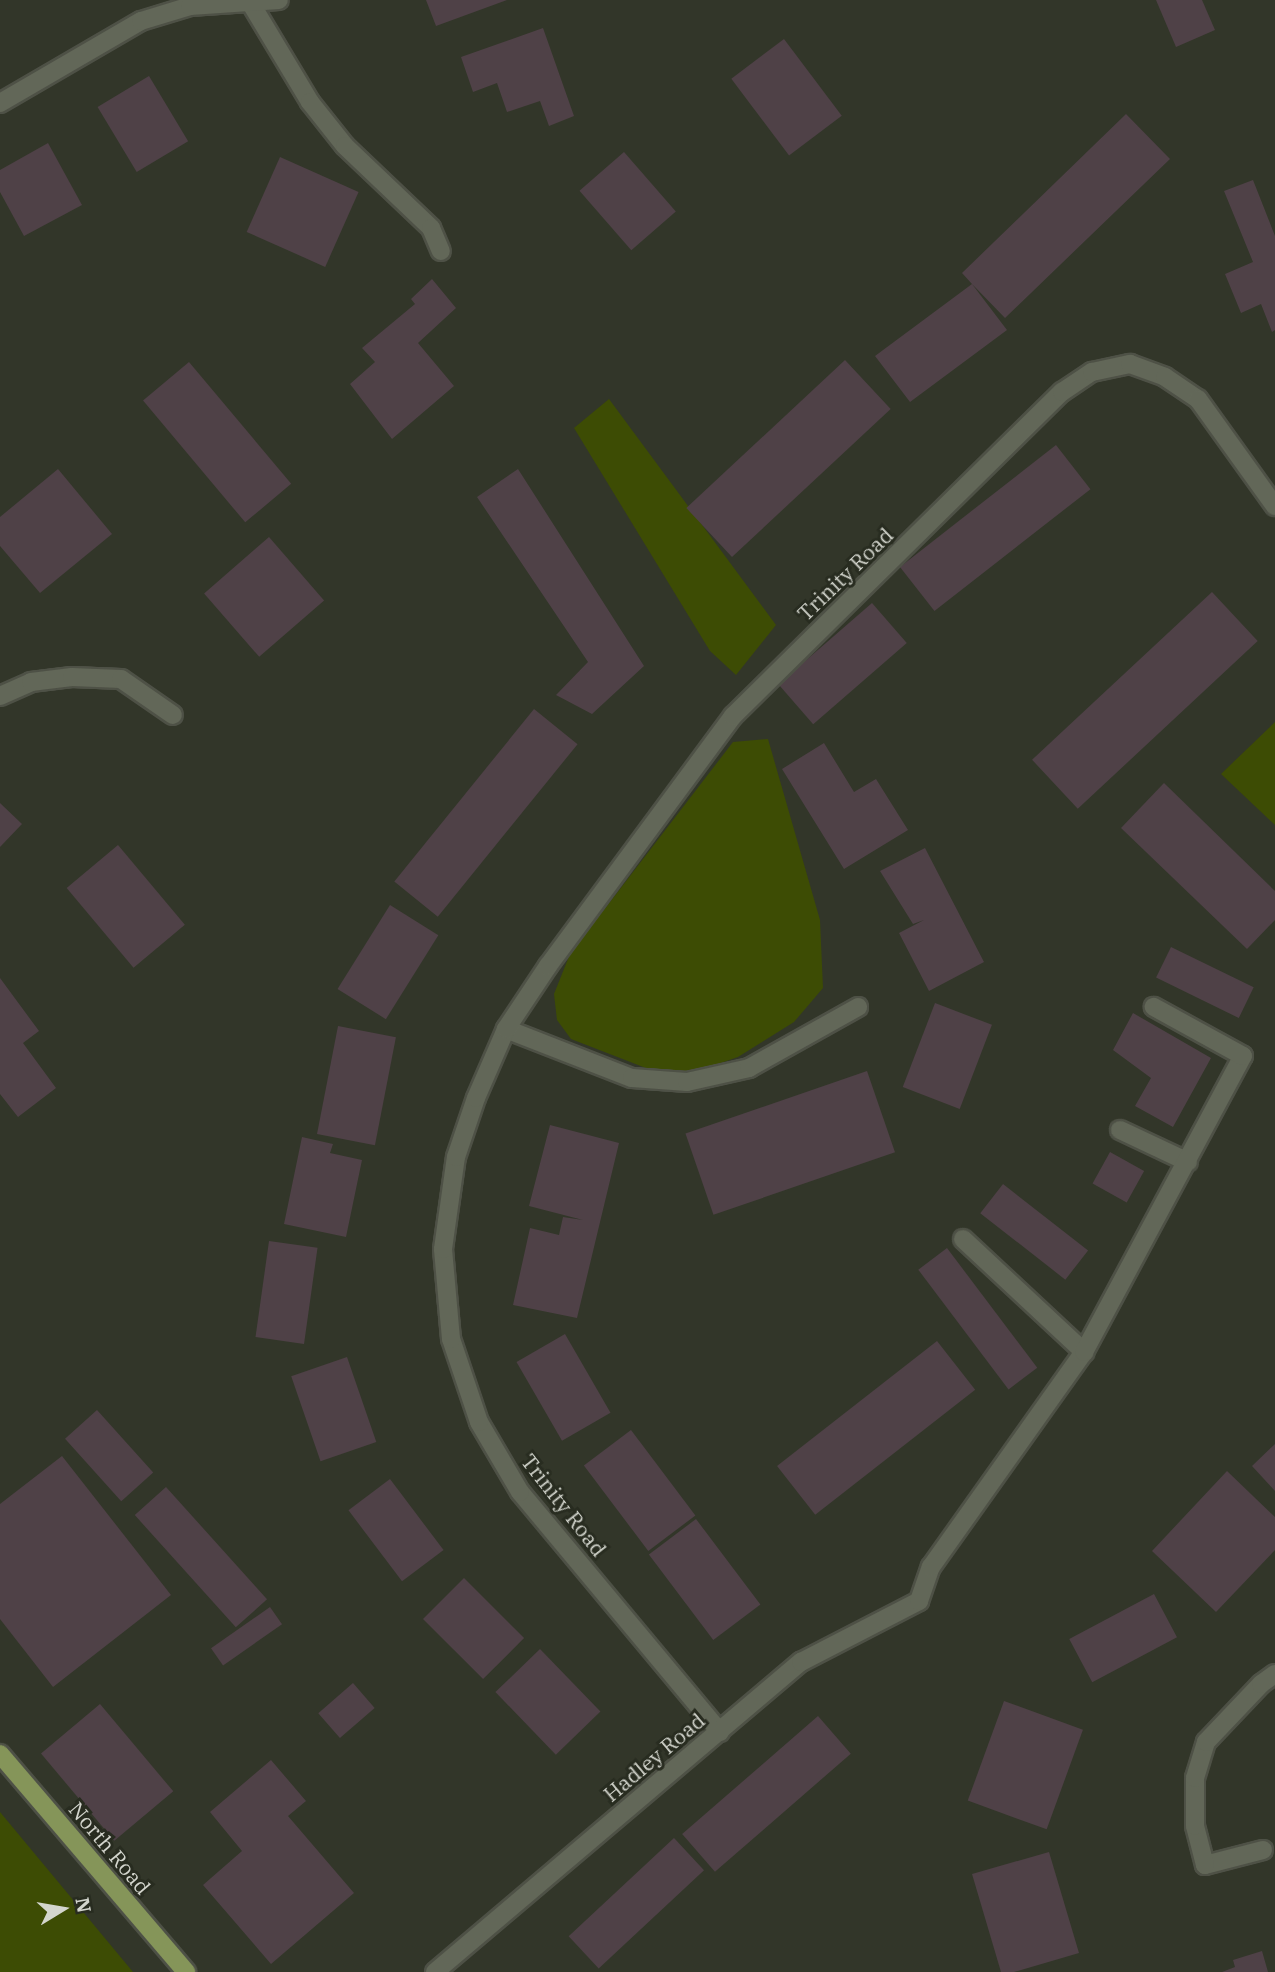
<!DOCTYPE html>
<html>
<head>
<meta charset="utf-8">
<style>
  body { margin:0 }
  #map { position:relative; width:1275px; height:1972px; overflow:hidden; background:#323629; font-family:"IBM Plex Serif",serif }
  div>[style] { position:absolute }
  .green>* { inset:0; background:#3d4c04 }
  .building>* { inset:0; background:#4f4147; transform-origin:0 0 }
  .roads { filter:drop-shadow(2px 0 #4e5146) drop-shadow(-2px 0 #4e5146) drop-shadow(0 2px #4e5146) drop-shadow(0 -2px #4e5146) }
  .minor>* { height:18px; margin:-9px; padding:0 9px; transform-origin:9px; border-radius:9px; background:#626758 }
  .major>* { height:18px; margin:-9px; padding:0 9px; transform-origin:9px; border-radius:9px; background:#859559 }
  span { translate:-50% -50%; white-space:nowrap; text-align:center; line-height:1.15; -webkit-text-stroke:6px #282c20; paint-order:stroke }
  .street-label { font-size:21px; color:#d3d5cd }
  .north { position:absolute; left:28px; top:1874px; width:70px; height:70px; -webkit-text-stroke:5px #282c20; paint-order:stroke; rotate:79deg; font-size:19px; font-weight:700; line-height:28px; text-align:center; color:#d3d5cd }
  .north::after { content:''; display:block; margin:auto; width:24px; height:32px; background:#d3d5cd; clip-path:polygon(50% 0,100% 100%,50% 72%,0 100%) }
</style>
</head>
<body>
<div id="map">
  <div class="green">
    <i style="clip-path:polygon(609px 399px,776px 625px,736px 675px,710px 651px,574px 428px)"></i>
    <i style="clip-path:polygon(1275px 722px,1275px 825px,1221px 774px)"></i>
    <i style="clip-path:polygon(768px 739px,820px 920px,823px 988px,794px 1022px,738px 1057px,692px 1073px,651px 1070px,571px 1039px,557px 1020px,554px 994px,570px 954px,733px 742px)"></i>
    <i style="clip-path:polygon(0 1812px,133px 1972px,0 1972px)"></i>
  </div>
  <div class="building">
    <i style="clip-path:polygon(426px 0,507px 0,436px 26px)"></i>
    <i style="clip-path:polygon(1156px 0,1202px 0,1215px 30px,1176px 47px)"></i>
    <i style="clip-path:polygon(543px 28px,574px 116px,549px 126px,540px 101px,507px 112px,497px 83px,473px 92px,461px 57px)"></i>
    <i style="left:784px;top:39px;width:96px;height:66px;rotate:53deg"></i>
    <i style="left:149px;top:76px;width:76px;height:60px;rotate:59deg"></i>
    <i style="clip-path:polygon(1126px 114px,1170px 159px,1005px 318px,972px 284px,1007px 330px,910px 402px,875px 356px,972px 284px,962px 273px)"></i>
    <i style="clip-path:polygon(48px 143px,82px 205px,24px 236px,0 192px,0 170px)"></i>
    <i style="left:624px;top:152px;width:79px;height:59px;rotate:49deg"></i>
    <i style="left:280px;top:157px;width:86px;height:82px;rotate:24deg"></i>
    <i style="clip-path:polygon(1253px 180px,1275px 236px,1275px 330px,1272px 332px,1261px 304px,1241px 313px,1225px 274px,1253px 262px,1224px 191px)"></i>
    <i style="clip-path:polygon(432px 279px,456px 308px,418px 343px,454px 386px,392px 439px,350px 384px,375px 362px,362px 348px,415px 304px,411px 299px)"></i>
    <i style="left:845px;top:360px;width:67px;height:217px;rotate:47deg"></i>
    <i style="left:189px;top:362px;width:159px;height:60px;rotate:50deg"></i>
    <i style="left:1056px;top:445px;width:56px;height:198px;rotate:52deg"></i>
    <i style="clip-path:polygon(58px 469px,112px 534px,40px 593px,0 546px,0 517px)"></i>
    <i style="clip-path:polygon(518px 469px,644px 666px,592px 714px,556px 695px,588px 662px,477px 497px)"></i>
    <i style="left:269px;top:537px;width:84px;height:86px;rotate:49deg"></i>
    <i style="left:1212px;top:592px;width:67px;height:246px;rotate:47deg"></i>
    <i style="left:872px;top:603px;width:53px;height:124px;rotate:49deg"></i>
    <i style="left:534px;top:709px;width:56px;height:222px;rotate:39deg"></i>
    <i style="clip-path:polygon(824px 743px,854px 792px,876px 779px,908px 830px,844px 869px,782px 769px)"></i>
    <i style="clip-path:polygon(1164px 783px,1275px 891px,1275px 920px,1247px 949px,1121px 828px)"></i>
    <i style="clip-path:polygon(0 803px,22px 824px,0 847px)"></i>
    <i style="left:118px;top:845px;width:104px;height:67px;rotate:50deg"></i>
    <i style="clip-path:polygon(925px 848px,984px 962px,929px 991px,899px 933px,924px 920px,913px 924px,880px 871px)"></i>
    <i style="left:390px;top:905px;width:57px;height:99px;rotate:32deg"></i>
    <i style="left:1171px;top:947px;width:92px;height:34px;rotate:26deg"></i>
    <i style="clip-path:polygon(0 978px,39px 1031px,23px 1043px,56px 1088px,18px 1117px,0 1094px)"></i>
    <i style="left:935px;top:1003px;width:61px;height:90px;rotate:21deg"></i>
    <i style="clip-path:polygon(1133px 1013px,1211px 1058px,1173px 1127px,1135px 1106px,1151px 1078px,1113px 1050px)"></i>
    <i style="left:338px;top:1026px;width:59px;height:110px;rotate:11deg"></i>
    <i style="left:867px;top:1071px;width:86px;height:192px;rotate:71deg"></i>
    <i style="clip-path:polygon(550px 1125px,619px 1143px,577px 1318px,513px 1305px,530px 1228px,559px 1235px,563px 1217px,583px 1220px,529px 1206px)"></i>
    <i style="clip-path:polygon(302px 1137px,333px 1144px,330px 1153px,362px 1160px,346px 1237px,284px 1224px)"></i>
    <i style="left:1110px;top:1152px;width:39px;height:36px;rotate:29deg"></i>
    <i style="left:1003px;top:1184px;width:108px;height:37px;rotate:38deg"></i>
    <i style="left:269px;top:1241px;width:49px;height:97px;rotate:8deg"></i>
    <i style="left:947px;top:1248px;width:150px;height:36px;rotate:53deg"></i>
    <i style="left:565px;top:1334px;width:91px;height:56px;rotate:60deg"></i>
    <i style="left:937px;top:1341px;width:62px;height:203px;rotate:52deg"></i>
    <i style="left:347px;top:1357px;width:90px;height:59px;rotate:71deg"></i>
    <i style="left:97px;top:1410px;width:84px;height:43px;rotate:48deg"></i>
    <i style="left:631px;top:1430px;width:107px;height:59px;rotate:53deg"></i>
    <i style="clip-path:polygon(1275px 1444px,1275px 1491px,1252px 1466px)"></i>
    <i style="clip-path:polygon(62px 1456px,171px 1595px,53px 1687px,0 1619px,0 1504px)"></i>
    <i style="clip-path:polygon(1227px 1471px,1275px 1517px,1275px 1550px,1216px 1612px,1152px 1551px)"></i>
    <i style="left:390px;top:1479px;width:89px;height:52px;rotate:53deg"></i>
    <i style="left:166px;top:1487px;width:151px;height:42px;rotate:48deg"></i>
    <i style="left:696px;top:1519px;width:107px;height:59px;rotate:53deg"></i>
    <i style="left:464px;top:1578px;width:85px;height:58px;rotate:45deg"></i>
    <i style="left:1154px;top:1594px;width:49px;height:96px;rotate:62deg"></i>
    <i style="left:270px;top:1607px;width:21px;height:72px;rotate:55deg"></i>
    <i style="left:540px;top:1649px;width:87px;height:62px;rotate:46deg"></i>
    <i style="left:353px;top:1683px;width:33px;height:46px;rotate:49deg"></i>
    <i style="left:1004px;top:1701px;width:84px;height:106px;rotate:20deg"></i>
    <i style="left:100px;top:1704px;width:114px;height:77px;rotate:50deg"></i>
    <i style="left:818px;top:1716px;width:50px;height:180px;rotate:49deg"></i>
    <i style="clip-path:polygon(271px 1760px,306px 1801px,288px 1816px,354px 1893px,271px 1964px,203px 1885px,242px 1851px,210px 1812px)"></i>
    <i style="left:674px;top:1838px;width:44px;height:144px;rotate:47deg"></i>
    <i style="clip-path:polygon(1049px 1852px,1079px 1953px,1014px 1972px,1001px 1972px,972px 1874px)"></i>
    <i style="clip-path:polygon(1262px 1951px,1268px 1972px,1222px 1972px,1235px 1967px,1233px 1960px)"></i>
  </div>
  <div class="roads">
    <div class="minor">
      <i style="left:250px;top:2px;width:117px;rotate:59deg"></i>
      <i style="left:310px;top:102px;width:56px;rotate:51.5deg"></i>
      <i style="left:345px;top:146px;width:119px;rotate:43.6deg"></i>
      <i style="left:431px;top:228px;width:25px;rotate:67deg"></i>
      <i style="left:0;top:103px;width:163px;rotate:-30.2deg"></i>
      <i style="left:141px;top:21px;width:51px;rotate:-17deg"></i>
      <i style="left:190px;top:6px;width:89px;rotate:-3.9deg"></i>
      <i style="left:0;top:696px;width:34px;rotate:-24deg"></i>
      <i style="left:31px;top:682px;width:41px;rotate:-7deg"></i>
      <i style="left:72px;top:677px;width:49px;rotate:2.3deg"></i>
      <i style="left:121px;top:679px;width:63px;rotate:34.7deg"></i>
      <i style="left:506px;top:1029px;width:135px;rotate:21.3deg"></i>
      <i style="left:632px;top:1078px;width:55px;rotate:4.2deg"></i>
      <i style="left:687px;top:1082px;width:64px;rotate:-12.7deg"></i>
      <i style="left:749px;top:1068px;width:125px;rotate:-29.2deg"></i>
      <i style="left:1120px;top:1130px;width:75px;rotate:25.2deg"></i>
      <i style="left:963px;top:1239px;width:166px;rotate:43deg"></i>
      <i style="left:720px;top:1732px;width:312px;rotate:-129.8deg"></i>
      <i style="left:520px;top:1492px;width:81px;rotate:-120.4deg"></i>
      <i style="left:479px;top:1422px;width:88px;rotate:-108.6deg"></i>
      <i style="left:451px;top:1339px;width:90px;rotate:-95.1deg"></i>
      <i style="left:443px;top:1249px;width:93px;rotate:-82deg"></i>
      <i style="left:456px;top:1157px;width:62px;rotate:-71.3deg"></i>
      <i style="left:476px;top:1098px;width:75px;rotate:-66.5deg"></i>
      <i style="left:506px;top:1029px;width:76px;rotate:-56.3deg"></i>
      <i style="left:548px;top:966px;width:311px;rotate:-53.5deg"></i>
      <i style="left:733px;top:716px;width:462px;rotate:-44.6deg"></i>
      <i style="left:1062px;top:392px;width:36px;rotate:-34deg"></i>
      <i style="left:1092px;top:372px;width:39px;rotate:-12deg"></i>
      <i style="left:1130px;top:364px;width:37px;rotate:20deg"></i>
      <i style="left:1165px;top:377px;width:40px;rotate:34deg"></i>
      <i style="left:1198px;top:399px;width:132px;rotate:54.3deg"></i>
      <i style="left:1263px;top:1850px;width:60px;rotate:165.5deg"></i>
      <i style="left:1205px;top:1865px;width:40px;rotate:-104.4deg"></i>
      <i style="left:1195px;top:1826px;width:48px;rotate:-90deg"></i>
      <i style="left:1195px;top:1778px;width:38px;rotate:-73deg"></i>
      <i style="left:1206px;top:1742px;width:80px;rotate:-46.5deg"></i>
      <i style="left:1261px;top:1684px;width:17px;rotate:-36deg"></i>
      <i style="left:435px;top:1972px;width:480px;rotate:-40.3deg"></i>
      <i style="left:801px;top:1662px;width:133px;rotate:-27.3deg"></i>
      <i style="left:919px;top:1601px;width:36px;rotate:-71deg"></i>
      <i style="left:931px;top:1567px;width:264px;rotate:-54.6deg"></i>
      <i style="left:1084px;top:1352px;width:336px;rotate:-61.8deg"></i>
      <i style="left:1243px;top:1056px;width:102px;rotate:-151.2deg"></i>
    </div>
    <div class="major">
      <i style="left:0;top:1754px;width:287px;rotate:49.5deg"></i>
    </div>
  </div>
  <div class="street-label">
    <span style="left:845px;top:574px;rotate:-44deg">Trinity Road</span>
    <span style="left:564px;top:1505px;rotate:52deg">Trinity Road</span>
    <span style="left:654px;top:1757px;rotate:-40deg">Hadley Road</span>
    <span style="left:110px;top:1848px;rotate:50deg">North Road</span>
  </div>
  <div class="north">N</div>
</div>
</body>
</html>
